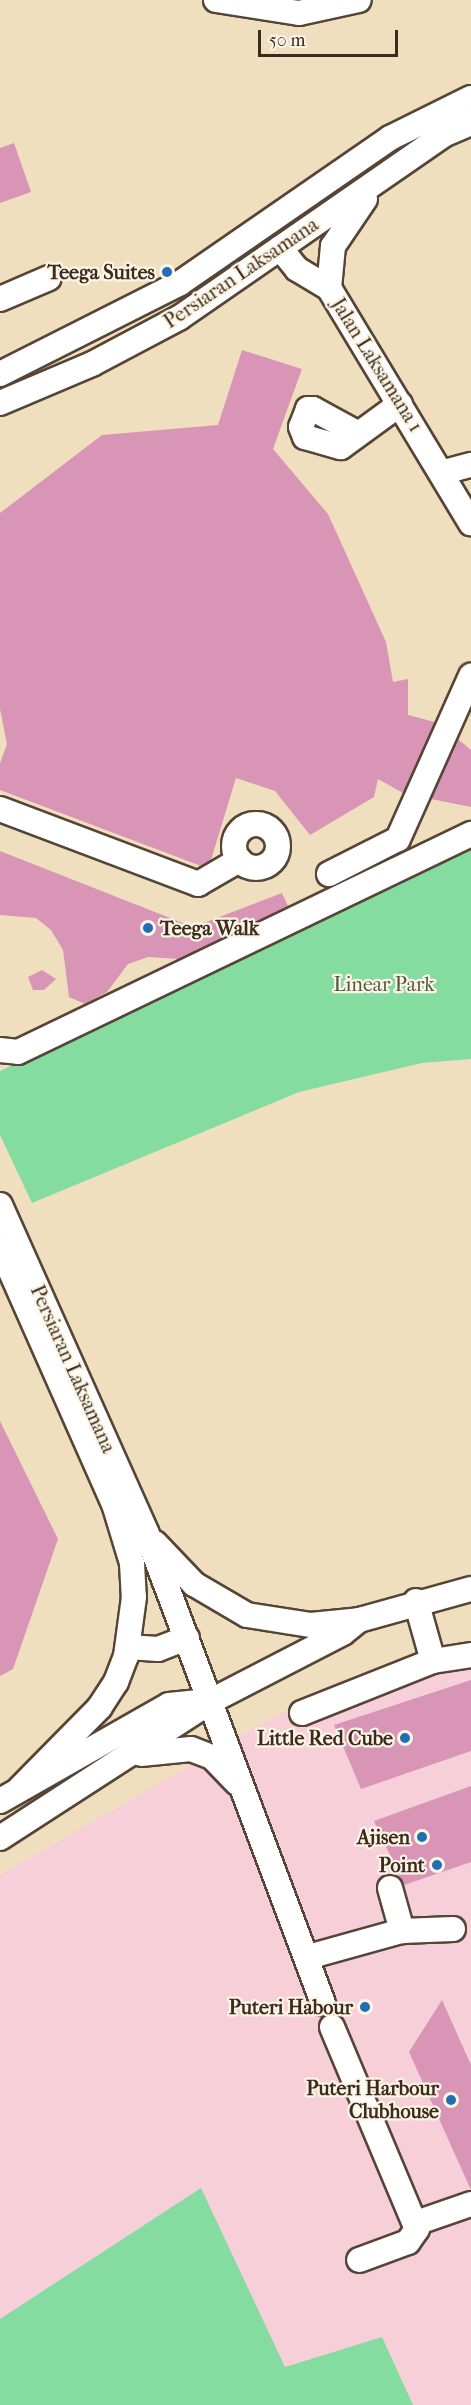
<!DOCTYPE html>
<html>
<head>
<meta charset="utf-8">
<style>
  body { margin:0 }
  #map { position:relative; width:471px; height:2405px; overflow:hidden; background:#f0dfbf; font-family:"IM FELL French Canon",serif }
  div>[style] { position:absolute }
  .built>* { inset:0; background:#f6cfd8 }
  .green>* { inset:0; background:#84dca1 }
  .building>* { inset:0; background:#d995b6 }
  .roads { filter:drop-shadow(2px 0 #564536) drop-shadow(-2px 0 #564536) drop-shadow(0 2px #564536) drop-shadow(0 -2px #564536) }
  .minor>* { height:24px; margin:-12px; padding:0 12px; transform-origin:12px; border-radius:12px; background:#fff }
  .minor>.ring { margin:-12px; padding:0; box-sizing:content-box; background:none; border:24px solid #fff; border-radius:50% }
  .dots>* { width:16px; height:16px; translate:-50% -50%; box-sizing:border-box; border:3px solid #fcf5e5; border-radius:50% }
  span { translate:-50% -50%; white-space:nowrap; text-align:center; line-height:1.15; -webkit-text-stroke:4.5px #fcf5e5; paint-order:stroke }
  .poi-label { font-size:20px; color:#3b2a1e; font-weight:700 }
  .right { translate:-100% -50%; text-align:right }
  .left { translate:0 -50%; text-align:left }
  .street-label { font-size:20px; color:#3b2a1e }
  .park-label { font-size:20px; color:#4d563f }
  .scale { position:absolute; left:258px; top:30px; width:140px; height:27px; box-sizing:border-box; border:3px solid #3b2a1e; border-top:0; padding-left:8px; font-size:18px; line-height:21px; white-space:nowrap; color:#3b2a1e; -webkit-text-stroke:4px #fcf5e5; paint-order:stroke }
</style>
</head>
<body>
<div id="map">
  <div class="built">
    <i style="clip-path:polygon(471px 1641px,471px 2405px,0 2405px,0 1875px,331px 1684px)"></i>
  </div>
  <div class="green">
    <i style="clip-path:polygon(471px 848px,471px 1059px,422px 1063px,299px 1092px,32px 1203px,0 1135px,0 1071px)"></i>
    <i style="clip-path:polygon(201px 2188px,285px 2367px,382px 2337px,413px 2405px,0 2405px,0 2319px)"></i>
  </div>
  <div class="building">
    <i style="clip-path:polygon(14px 143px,31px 192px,0 203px,0 148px)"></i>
    <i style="clip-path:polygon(242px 350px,302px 369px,273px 449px,328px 514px,386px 642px,393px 682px,408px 679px,408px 715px,435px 722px,403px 793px,378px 779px,374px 797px,310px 835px,275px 791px,236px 778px,211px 860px,201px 866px,0 790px,0 763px,7px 744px,0 709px,0 513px,102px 435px,218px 425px)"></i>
    <i style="clip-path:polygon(458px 739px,471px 750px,471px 807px,431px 799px)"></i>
    <i style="clip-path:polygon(0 851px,193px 927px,282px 893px,288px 906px,179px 959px,148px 957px,128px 964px,107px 992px,85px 1004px,69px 997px,63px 950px,51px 930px,36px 918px,0 915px)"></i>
    <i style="clip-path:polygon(42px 970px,56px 979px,44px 990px,33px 990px,28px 977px)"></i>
    <i style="clip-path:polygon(0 1421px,58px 1539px,13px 1669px,0 1676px)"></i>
    <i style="clip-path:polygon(471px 1680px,471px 1751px,361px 1789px,334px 1725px)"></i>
    <i style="clip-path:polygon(471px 1786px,471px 1862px,404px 1885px,374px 1821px)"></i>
    <i style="clip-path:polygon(442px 2000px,471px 2065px,471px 2190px,409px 2052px)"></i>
  </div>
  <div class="roads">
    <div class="minor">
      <i style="left:216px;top:0;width:84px;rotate:8.9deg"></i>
      <i style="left:299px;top:13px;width:61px;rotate:-12.2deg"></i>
      <i style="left:365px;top:199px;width:57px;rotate:124.2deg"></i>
      <i style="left:333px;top:246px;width:42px;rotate:95.4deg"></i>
      <i style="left:329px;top:288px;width:275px;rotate:58.9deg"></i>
      <i style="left:280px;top:248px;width:27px;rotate:51deg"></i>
      <i style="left:297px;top:269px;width:37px;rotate:31deg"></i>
      <i style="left:0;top:299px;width:53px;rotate:-23.2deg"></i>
      <i style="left:0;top:374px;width:202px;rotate:-26.8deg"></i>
      <i style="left:180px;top:283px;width:255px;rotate:-34.6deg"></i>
      <i style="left:390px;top:138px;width:90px;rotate:-26.3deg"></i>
      <i style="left:0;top:403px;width:100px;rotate:-23deg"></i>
      <i style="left:92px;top:364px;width:98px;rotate:-27.9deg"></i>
      <i style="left:179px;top:318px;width:321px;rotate:-34.7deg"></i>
      <i style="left:443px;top:135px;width:30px;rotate:-23deg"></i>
      <i style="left:357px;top:433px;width:50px;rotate:-151.4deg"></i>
      <i style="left:313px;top:409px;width:5px;rotate:180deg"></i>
      <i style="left:308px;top:409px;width:19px;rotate:111deg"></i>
      <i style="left:301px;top:427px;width:11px;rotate:68deg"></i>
      <i style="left:305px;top:437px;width:37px;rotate:16deg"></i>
      <i style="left:341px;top:447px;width:73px;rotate:-36.1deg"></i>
      <i style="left:444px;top:472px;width:28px;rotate:-15deg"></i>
      <i style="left:0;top:809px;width:212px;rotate:20.7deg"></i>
      <i style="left:198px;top:884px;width:48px;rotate:-30.3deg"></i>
      <i class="ring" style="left:234px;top:824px;width:20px;height:20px"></i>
      <i style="left:329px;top:874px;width:77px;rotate:-26.9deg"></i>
      <i style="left:398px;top:839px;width:179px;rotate:-65.9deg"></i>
      <i style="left:0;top:1050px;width:18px;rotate:6deg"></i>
      <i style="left:18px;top:1052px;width:503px;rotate:-25.7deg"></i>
      <i style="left:0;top:1205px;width:360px;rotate:65.9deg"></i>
      <i style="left:147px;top:1534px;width:501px;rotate:69.43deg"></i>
      <i style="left:0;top:1247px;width:284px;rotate:66.1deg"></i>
      <i style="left:115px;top:1507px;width:59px;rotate:73.1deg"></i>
      <i style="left:132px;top:1563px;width:34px;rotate:87deg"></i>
      <i style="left:134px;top:1597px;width:60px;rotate:97.7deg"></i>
      <i style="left:126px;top:1656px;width:28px;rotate:111deg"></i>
      <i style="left:116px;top:1682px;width:30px;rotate:123deg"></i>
      <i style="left:100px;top:1707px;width:114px;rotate:134.6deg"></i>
      <i style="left:155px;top:1543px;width:57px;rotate:46.4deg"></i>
      <i style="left:194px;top:1584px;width:61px;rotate:30.3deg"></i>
      <i style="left:247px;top:1615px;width:65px;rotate:8.9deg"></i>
      <i style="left:311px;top:1625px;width:48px;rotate:-5.9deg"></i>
      <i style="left:416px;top:1601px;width:62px;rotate:74.2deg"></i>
      <i style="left:128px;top:1647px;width:30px;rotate:4deg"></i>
      <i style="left:158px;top:1649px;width:31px;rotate:-21deg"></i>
      <i style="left:302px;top:1713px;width:141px;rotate:-21.7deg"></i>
      <i style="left:433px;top:1661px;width:38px;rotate:-9deg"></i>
      <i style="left:141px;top:1754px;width:50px;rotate:-5.7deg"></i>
      <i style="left:191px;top:1749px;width:22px;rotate:21deg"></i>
      <i style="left:212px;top:1757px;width:36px;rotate:46deg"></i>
      <i style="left:0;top:1801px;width:194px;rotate:-29.6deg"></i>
      <i style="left:169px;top:1705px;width:40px;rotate:-5.7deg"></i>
      <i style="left:0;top:1838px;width:254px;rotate:-32.9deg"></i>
      <i style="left:213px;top:1700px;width:146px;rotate:-27.3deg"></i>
      <i style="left:343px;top:1633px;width:21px;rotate:-39deg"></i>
      <i style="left:359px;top:1620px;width:116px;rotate:-15.5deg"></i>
      <i style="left:390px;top:1888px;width:45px;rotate:74.4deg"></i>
      <i style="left:308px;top:1957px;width:98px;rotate:-15.5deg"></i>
      <i style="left:402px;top:1931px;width:51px;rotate:-2.2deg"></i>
      <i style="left:332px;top:2027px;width:219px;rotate:67.2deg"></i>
      <i style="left:417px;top:2229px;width:16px;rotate:125deg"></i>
      <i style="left:408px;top:2242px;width:52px;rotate:159.8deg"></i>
      <i style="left:416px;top:2223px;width:58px;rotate:-19.1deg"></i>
    </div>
  </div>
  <div class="dots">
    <i style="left:167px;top:272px;background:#1f6fb2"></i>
    <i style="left:148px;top:928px;background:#1f6fb2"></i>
    <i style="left:405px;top:1738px;background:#1f6fb2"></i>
    <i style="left:422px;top:1837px;background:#1f6fb2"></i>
    <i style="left:437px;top:1865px;background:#1f6fb2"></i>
    <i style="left:365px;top:2007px;background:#1f6fb2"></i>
    <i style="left:451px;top:2100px;background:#1f6fb2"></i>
  </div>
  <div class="poi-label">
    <span class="right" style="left:155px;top:272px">Teega Suites</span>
    <span class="left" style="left:160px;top:928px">Teega Walk</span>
    <span class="right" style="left:393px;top:1738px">Little Red Cube</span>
    <span class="right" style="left:410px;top:1837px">Ajisen</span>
    <span class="right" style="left:425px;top:1865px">Point</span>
    <span class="right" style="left:353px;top:2007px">Puteri Habour</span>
    <span class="right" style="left:439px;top:2100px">Puteri Harbour<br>Clubhouse</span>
  </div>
  <div class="street-label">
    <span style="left:241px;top:273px;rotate:-34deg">Persiaran Laksamana</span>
    <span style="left:377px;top:365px;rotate:58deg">Jalan Laksamana 1</span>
    <span style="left:73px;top:1369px;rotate:66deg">Persiaran Laksamana</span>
  </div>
  <div class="park-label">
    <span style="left:384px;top:984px">Linear Park</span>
  </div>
  <div class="scale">50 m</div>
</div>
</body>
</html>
